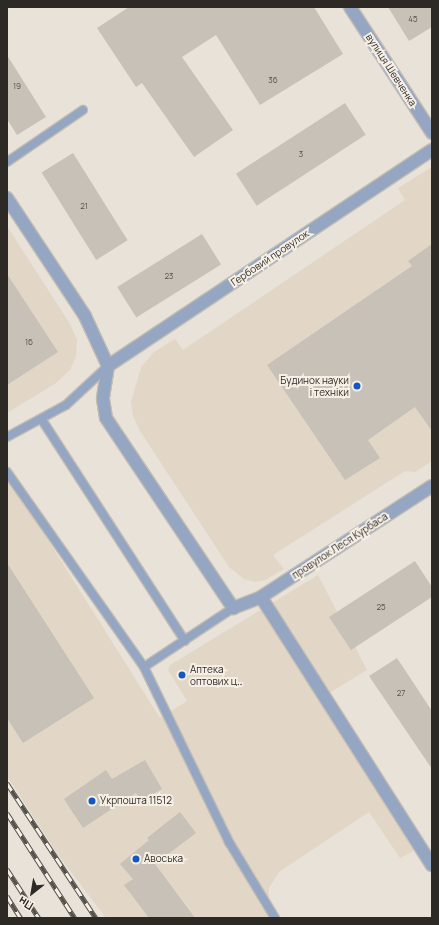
<!DOCTYPE html>
<html>
<head>
<meta charset="utf-8">
<style>
  body { margin:0 }
  #map { position:relative; width:439px; height:925px; overflow:hidden; background:#e9e2d8; font-family:Manrope,sans-serif }
  div>[style] { position:absolute }
  .built>* { inset:0; background:#e2d6c6 }
  .building>* { inset:0; background:#c7c1b7; transform-origin:0 0 }
  .roads { filter:drop-shadow(1px 0 #c3bdb4) drop-shadow(-1px 0 #c3bdb4) drop-shadow(0 1px #c3bdb4) drop-shadow(0 -1px #c3bdb4) }
  .service>* { height:8px; margin:-4px; padding:0 4px; transform-origin:4px; border-radius:4px; background:#94a6c2 }
  .pedestrian>* { height:12px; margin:-6px; padding:0 6px; transform-origin:6px; border-radius:6px; background:#94a6c2 }
  .tertiary>* { height:12px; margin:-6px; padding:0 6px; transform-origin:6px; border-radius:6px; background:#94a6c2 }
  .rail>* { height:4.5px; margin-top:-2.25px; transform-origin:0; background:repeating-linear-gradient(90deg,#f6efe5 0 9px,#534f4a 0 18px); box-sizing:border-box; border-block:1px solid #534f4a }
  .dots>* { width:11px; height:11px; translate:-50% -50%; box-sizing:border-box; border:2px solid #f6efe5; border-radius:50% }
  span { translate:-50% -50%; white-space:nowrap; text-align:center; line-height:1.15; -webkit-text-stroke:4px #f6efe5; paint-order:stroke }
  .number-label { font-size:8px; color:#54504a }
  .number-label span { -webkit-text-stroke-width:0 }
  .street-label { font-size:10px; color:#2d2a26 }
  .poi-label { font-size:10px; color:#2d2a26 }
  .right { translate:-100% -50%; text-align:right }
  .left { translate:0 -50%; text-align:left }
  .frame { position:absolute; inset:0; border:8px solid #2d2a26; pointer-events:none }
  .north { position:absolute; left:12px; top:873px; width:40px; height:40px; -webkit-text-stroke:3px #f6efe5; paint-order:stroke; rotate:211deg; font-size:11px; font-weight:700; line-height:16px; text-align:center; color:#2d2a26 }
  .north::after { content:''; display:block; margin:auto; width:14px; height:18px; background:#2d2a26; clip-path:polygon(50% 0,100% 100%,50% 72%,0 100%) }
</style>
</head>
<body>
<div id="map">
  <div class="built">
    <i style="clip-path:polygon(432px 167px,432px 461px,415px 472px,405px 471px,273px 555px,284px 569px,265px 580px,255px 582px,244px 579px,229px 567px,140px 431px,133px 416px,131px 402px,141px 367px,154px 352px,175px 339px,183px 350px,405px 200px,398px 188px)"></i>
    <i style="clip-path:polygon(7px 226px,70px 324px,77px 340px,76px 356px,70px 370px,56px 383px,7px 413px)"></i>
    <i style="clip-path:polygon(7px 475px,160px 718px,187px 701px,168px 670px,170px 665px,318px 575px,367px 670px,326px 695px,419px 848px,400px 858px,369px 812px,279px 872px,269px 888px,268px 910px,270px 918px,106px 918px,56px 852px,7px 776px)"></i>
  </div>
  <div class="building">
    <i style="clip-path:polygon(129px 7px,314px 7px,343px 54px,260px 105px,216px 35px,182px 57px,233px 130px,194px 157px,142px 83px,136px 87px,97px 28px)"></i>
    <i style="clip-path:polygon(388px 7px,432px 7px,432px 27px,409px 41px)"></i>
    <i style="clip-path:polygon(7px 55px,46px 117px,17px 135px,7px 119px)"></i>
    <i style="left:345px;top:103px;width:38px;height:130px;rotate:57deg"></i>
    <i style="left:73px;top:153px;width:103px;height:37px;rotate:58deg"></i>
    <i style="left:202px;top:234px;width:36px;height:100px;rotate:58deg"></i>
    <i style="clip-path:polygon(432px 244px,432px 431px,415px 407px,368px 440px,380px 458px,345px 480px,267px 365px,412px 266px,408px 261px)"></i>
    <i style="clip-path:polygon(7px 274px,58px 352px,7px 385px)"></i>
    <i style="clip-path:polygon(415px 561px,432px 587px,432px 597px,351px 650px,329px 617px)"></i>
    <i style="clip-path:polygon(7px 563px,94px 698px,23px 743px,7px 718px)"></i>
    <i style="clip-path:polygon(397px 658px,432px 711px,432px 769px,369px 676px)"></i>
    <i style="clip-path:polygon(145px 760px,162px 789px,141px 801px,136px 793px,83px 828px,64px 799px,106px 770px,112px 779px)"></i>
    <i style="clip-path:polygon(180px 812px,196px 833px,155px 864px,195px 918px,149px 918px,124px 885px,133px 879px,120px 864px,149px 840px,147px 838px)"></i>
  </div>
  <div class="roads">
    <div class="service">
      <i style="left:7px;top:162px;width:92px;rotate:-34.4deg"></i>
      <i style="left:42px;top:420px;width:263px;rotate:57.1deg"></i>
      <i style="left:7px;top:437px;width:67px;rotate:-28.5deg"></i>
      <i style="left:66px;top:405px;width:57px;rotate:-42.9deg"></i>
      <i style="left:7px;top:472px;width:238px;rotate:54.9deg"></i>
      <i style="left:144px;top:667px;width:107px;rotate:-33.5deg"></i>
      <i style="left:144px;top:667px;width:195px;rotate:64.1deg"></i>
      <i style="left:229px;top:842px;width:89px;rotate:58.8deg"></i>
    </div>
    <div class="pedestrian">
      <i style="left:261px;top:597px;width:318px;rotate:57.5deg"></i>
    </div>
    <div class="tertiary">
      <i style="left:350px;top:7px;width:150px;rotate:56.9deg"></i>
      <i style="left:7px;top:198px;width:141px;rotate:56.5deg"></i>
      <i style="left:85px;top:316px;width:55px;rotate:65.3deg"></i>
      <i style="left:108px;top:366px;width:33px;rotate:99deg"></i>
      <i style="left:103px;top:399px;width:19px;rotate:81deg"></i>
      <i style="left:106px;top:418px;width:229px;rotate:56.2deg"></i>
      <i style="left:233px;top:608px;width:30px;rotate:-21deg"></i>
      <i style="left:261px;top:597px;width:204px;rotate:-33deg"></i>
      <i style="left:108px;top:366px;width:389px;rotate:-33.7deg"></i>
    </div>
  </div>
  <div class="rail">
    <i style="left:7px;top:783px;width:162px;rotate:56.6deg"></i>
    <i style="left:7px;top:813px;width:125px;rotate:57.1deg"></i>
    <i style="left:7px;top:869px;width:59px;rotate:56.9deg"></i>
    <i style="left:7px;top:896px;width:26px;rotate:58deg"></i>
  </div>
  <div class="dots">
    <i style="left:357px;top:386px;background:#1457c2"></i>
    <i style="left:182px;top:675px;background:#1457c2"></i>
    <i style="left:92px;top:801px;background:#1457c2"></i>
    <i style="left:136px;top:859px;background:#1457c2"></i>
  </div>
  <div class="number-label">
    <span style="left:413px;top:19px">45</span>
    <span style="left:273px;top:80px">36</span>
    <span style="left:17px;top:86px">19</span>
    <span style="left:301px;top:154px">3</span>
    <span style="left:84px;top:206px">21</span>
    <span style="left:169px;top:276px">23</span>
    <span style="left:29px;top:342px">16</span>
    <span style="left:381px;top:607px">25</span>
    <span style="left:401px;top:693px">27</span>
  </div>
  <div class="street-label">
    <span style="left:391px;top:70px;rotate:57deg">вулиця Шевченка</span>
    <span style="left:270px;top:258px;rotate:-34deg">Гербовий провулок</span>
    <span style="left:340px;top:546px;rotate:-33deg">провулок Леся Курбаса</span>
  </div>
  <div class="poi-label">
    <span class="right" style="left:349px;top:386px">Будинок науки<br>і техніки</span>
    <span class="left" style="left:190px;top:675px">Аптека<br>оптових ц‥</span>
    <span class="left" style="left:100px;top:801px">Укрпошта 11512</span>
    <span class="left" style="left:144px;top:859px">Авоська</span>
  </div>
  <div class="frame"></div>
  <div class="north">Пн</div>
</div>
</body>
</html>
